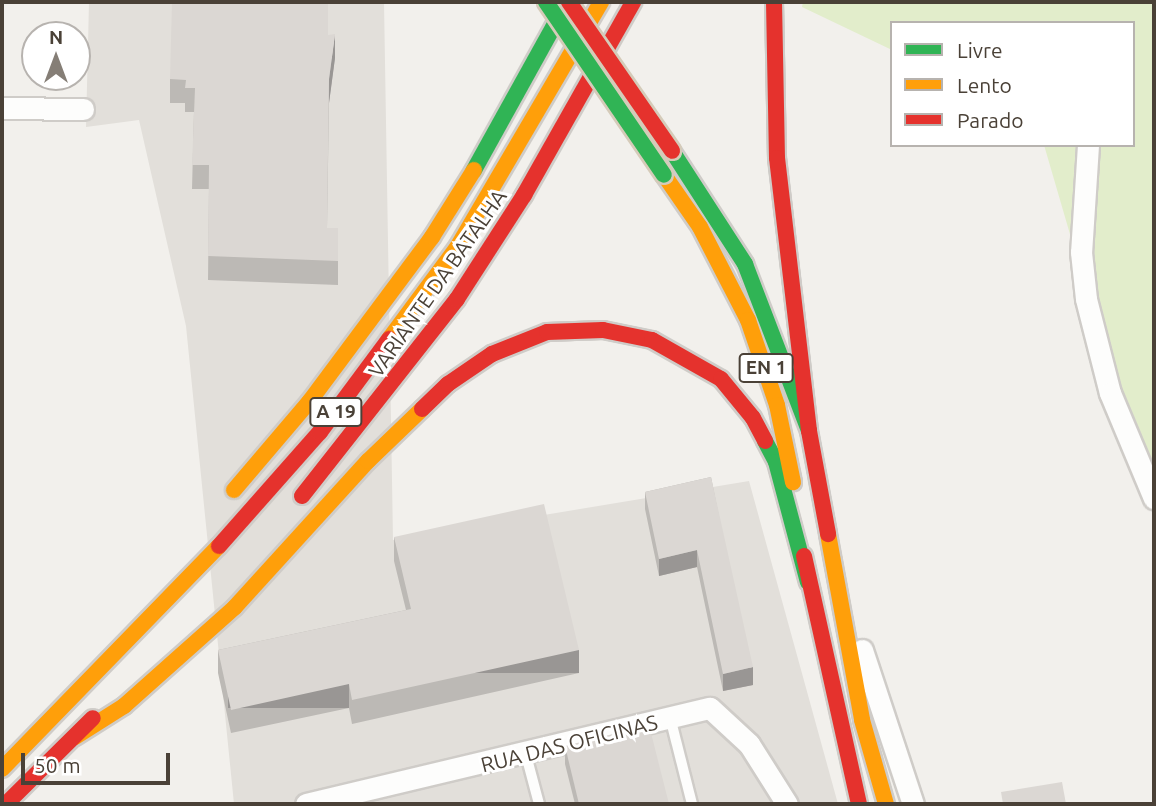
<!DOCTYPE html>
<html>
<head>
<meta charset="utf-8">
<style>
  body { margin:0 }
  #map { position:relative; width:1156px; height:806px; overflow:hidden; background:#f2f0ec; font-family:Ubuntu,sans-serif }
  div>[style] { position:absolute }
  .industrial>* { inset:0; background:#e2dfda }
  .green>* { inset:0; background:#e2edcb }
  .roads { filter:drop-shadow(2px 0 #cfccc8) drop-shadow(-2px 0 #cfccc8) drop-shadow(0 2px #cfccc8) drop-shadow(0 -2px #cfccc8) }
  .lane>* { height:10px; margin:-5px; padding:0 5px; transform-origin:5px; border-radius:5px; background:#fdfdfc }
  .street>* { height:21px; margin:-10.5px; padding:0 10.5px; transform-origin:10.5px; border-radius:10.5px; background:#fdfdfc }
  .fast>* { height:16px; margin:-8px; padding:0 8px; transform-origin:8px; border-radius:8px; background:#30b455 }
  .slow>* { height:16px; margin:-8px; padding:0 8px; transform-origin:8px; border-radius:8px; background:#ff9f0a }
  .jam>* { height:16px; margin:-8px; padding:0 8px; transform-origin:8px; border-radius:8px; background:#e5322d }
  .bridges { filter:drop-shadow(2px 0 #d5cbb9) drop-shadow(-2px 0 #d5cbb9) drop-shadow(0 2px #d5cbb9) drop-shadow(0 -2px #d5cbb9) }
  .fast-bridge>* { height:16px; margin:-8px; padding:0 8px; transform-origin:8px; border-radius:8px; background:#30b455 }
  .jam-bridge>* { height:16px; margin:-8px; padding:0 8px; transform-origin:8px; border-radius:8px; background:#e5322d }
  .wall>* { inset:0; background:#bcb9b5 }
  .shaded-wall>* { inset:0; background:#999694; transform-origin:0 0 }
  .building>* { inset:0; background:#dbd7d3 }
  span { translate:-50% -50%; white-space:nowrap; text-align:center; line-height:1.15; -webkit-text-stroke:6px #fff; paint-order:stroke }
  .shield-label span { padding:2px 5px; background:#fff; border:2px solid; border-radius:5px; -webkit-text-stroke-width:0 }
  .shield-label { font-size:19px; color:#4a4137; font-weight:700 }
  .street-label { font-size:21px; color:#4a4137 }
  .frame { position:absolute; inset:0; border:4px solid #4a4137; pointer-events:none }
  .legend { position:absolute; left:890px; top:21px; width:245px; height:126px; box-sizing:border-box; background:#fff; border:2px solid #b7b3af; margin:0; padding:9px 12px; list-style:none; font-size:21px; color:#4a4137 }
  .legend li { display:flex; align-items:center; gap:14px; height:35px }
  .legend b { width:35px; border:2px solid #b7b3af }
  .north { position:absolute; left:21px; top:21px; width:70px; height:70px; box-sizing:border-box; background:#fff; border:2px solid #b7b3af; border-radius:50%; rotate:0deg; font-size:19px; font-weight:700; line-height:28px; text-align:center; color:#4a4137 }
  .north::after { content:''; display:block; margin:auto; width:24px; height:32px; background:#857e76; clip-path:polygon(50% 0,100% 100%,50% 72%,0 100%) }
  .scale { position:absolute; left:21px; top:753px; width:149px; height:32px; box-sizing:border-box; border:4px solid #4a4137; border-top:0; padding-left:9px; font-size:21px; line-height:24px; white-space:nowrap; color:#4a4137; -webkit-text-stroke:5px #fff; paint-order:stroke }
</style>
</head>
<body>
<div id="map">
  <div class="industrial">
    <i style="clip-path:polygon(89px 2px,384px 2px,393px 540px,749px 481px,838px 804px,234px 804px,186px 326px,139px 120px,86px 127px)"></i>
  </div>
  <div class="green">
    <i style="clip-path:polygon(803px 2px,1154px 2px,1154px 501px,1116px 392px,1044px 145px,1133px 145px,1133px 23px,892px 23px,892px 50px,802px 7px)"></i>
  </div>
  <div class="roads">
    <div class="lane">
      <i style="left:670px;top:717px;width:90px;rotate:75.8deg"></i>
      <i style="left:526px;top:755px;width:51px;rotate:75.1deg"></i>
    </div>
    <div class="street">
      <i style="left:2px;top:108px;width:81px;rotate:0.7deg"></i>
      <i style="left:1088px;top:145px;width:107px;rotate:93.7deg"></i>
      <i style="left:1081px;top:252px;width:47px;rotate:83.9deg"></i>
      <i style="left:1086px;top:299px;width:97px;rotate:75.7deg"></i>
      <i style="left:1110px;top:393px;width:114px;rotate:67.3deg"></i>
      <i style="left:862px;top:650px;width:162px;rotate:71.7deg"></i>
      <i style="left:306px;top:804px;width:415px;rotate:-13.4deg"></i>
      <i style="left:710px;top:708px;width:53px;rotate:42.7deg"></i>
      <i style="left:749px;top:744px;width:71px;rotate:57.7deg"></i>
    </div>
    <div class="fast">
      <i style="left:672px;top:151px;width:135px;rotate:57.1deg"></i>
      <i style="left:745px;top:264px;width:179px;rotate:69deg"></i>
      <i style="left:474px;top:170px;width:192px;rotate:-61deg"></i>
      <i style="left:765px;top:441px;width:24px;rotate:62deg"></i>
      <i style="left:776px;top:462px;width:124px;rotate:75.1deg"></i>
    </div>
    <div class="slow">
      <i style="left:664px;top:175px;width:63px;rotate:55.3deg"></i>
      <i style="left:700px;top:227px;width:105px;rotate:62.7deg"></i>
      <i style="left:748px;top:320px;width:90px;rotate:71.2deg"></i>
      <i style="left:777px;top:405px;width:79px;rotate:78.3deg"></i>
      <i style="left:389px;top:339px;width:116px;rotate:-53.4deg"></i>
      <i style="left:458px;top:246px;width:283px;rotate:-59.6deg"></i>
      <i style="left:234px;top:490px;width:116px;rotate:-49.6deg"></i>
      <i style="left:309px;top:402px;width:206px;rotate:-53.3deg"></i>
      <i style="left:432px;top:237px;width:79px;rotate:-57.9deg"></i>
      <i style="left:828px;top:534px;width:189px;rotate:79.6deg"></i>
      <i style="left:862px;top:720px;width:87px;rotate:74.1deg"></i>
      <i style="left:75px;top:737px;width:58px;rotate:-32.3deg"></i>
      <i style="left:124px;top:706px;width:149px;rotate:-41.7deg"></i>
      <i style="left:235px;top:607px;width:197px;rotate:-47.7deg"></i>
      <i style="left:368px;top:461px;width:75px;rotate:-43.9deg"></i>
      <i style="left:2px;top:769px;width:311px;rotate:-45.8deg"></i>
    </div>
    <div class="jam">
      <i style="left:774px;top:2px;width:156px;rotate:88.9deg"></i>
      <i style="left:777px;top:158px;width:275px;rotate:83.3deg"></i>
      <i style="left:809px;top:431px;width:105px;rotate:79.5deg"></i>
      <i style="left:422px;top:409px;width:36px;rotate:-44deg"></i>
      <i style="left:448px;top:384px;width:53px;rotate:-34.3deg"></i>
      <i style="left:492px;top:354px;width:59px;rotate:-21.8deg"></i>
      <i style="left:547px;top:332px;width:56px;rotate:-2deg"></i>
      <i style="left:603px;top:330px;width:50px;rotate:11.5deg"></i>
      <i style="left:652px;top:340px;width:79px;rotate:29.5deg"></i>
      <i style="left:721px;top:379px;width:50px;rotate:50.6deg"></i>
      <i style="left:753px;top:418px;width:26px;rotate:62deg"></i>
      <i style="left:302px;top:496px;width:251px;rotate:-51.8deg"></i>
      <i style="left:457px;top:299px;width:124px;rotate:-57.2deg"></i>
      <i style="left:524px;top:195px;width:222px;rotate:-60.5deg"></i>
      <i style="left:219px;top:546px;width:152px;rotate:-48.5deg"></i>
      <i style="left:320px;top:432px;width:116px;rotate:-53.4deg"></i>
      <i style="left:804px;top:556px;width:254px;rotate:77.5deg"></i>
      <i style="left:6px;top:804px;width:122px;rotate:-44.7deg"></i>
    </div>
  </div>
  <div class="bridges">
    <div class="fast-bridge">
      <i style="left:546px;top:2px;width:209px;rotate:55.7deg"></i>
    </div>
    <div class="jam-bridge">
      <i style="left:569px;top:2px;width:181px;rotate:55.3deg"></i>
    </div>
  </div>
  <div class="wall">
    <i style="clip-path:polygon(335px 58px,329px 103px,327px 228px,338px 228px,338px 285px,208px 280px,209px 189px,192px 189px,194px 112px,185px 112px,185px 103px,170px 103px,170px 79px)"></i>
    <i style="clip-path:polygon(711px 477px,753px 685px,723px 691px,697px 567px,659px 576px,645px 509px,645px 492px)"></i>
    <i style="clip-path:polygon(394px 537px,579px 673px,352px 724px,349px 708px,231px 733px,218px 673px,218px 650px,406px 610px,394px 561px)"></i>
    <i style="clip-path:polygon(565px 746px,669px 804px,575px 804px,565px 764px)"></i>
  </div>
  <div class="shaded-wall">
    <i style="clip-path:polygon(335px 34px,335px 58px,329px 103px,329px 79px)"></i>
    <i style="clip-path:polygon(697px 550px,697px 567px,659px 576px,659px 559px)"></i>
    <i style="left:579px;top:650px;width:23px;height:232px;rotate:90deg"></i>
    <i style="clip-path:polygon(753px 667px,753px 685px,723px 691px,723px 674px)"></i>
    <i style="left:349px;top:684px;width:24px;height:121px;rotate:90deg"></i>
  </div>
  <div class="building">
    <i style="clip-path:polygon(172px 2px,328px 2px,328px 35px,335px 34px,329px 79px,327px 228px,338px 228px,338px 261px,208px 256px,209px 165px,192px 165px,195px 88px,185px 88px,186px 80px,170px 79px)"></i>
    <i style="clip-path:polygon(711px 477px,753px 667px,723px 674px,697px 550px,659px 559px,645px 492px)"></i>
    <i style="clip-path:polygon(544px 504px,579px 650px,352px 700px,349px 684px,231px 710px,218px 650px,411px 609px,394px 537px)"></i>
    <i style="clip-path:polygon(649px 725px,669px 804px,579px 804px,565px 746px)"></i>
    <i style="clip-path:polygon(1062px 782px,1066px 804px,1003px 804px,1001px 792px)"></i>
  </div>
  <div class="shield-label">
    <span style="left:766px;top:368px">EN 1</span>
    <span style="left:336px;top:412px">A 19</span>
  </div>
  <div class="street-label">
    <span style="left:437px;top:283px;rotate:-55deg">VARIANTE DA BATALHA</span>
    <span style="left:569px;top:743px;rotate:-14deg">RUA DAS OFICINAS</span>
  </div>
  <div class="frame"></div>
  <ul class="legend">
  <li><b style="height:9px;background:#30b455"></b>Livre</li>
  <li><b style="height:9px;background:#ff9f0a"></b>Lento</li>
  <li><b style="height:9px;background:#e5322d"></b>Parado</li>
  </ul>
  <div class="north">N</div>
  <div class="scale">50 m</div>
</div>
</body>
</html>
